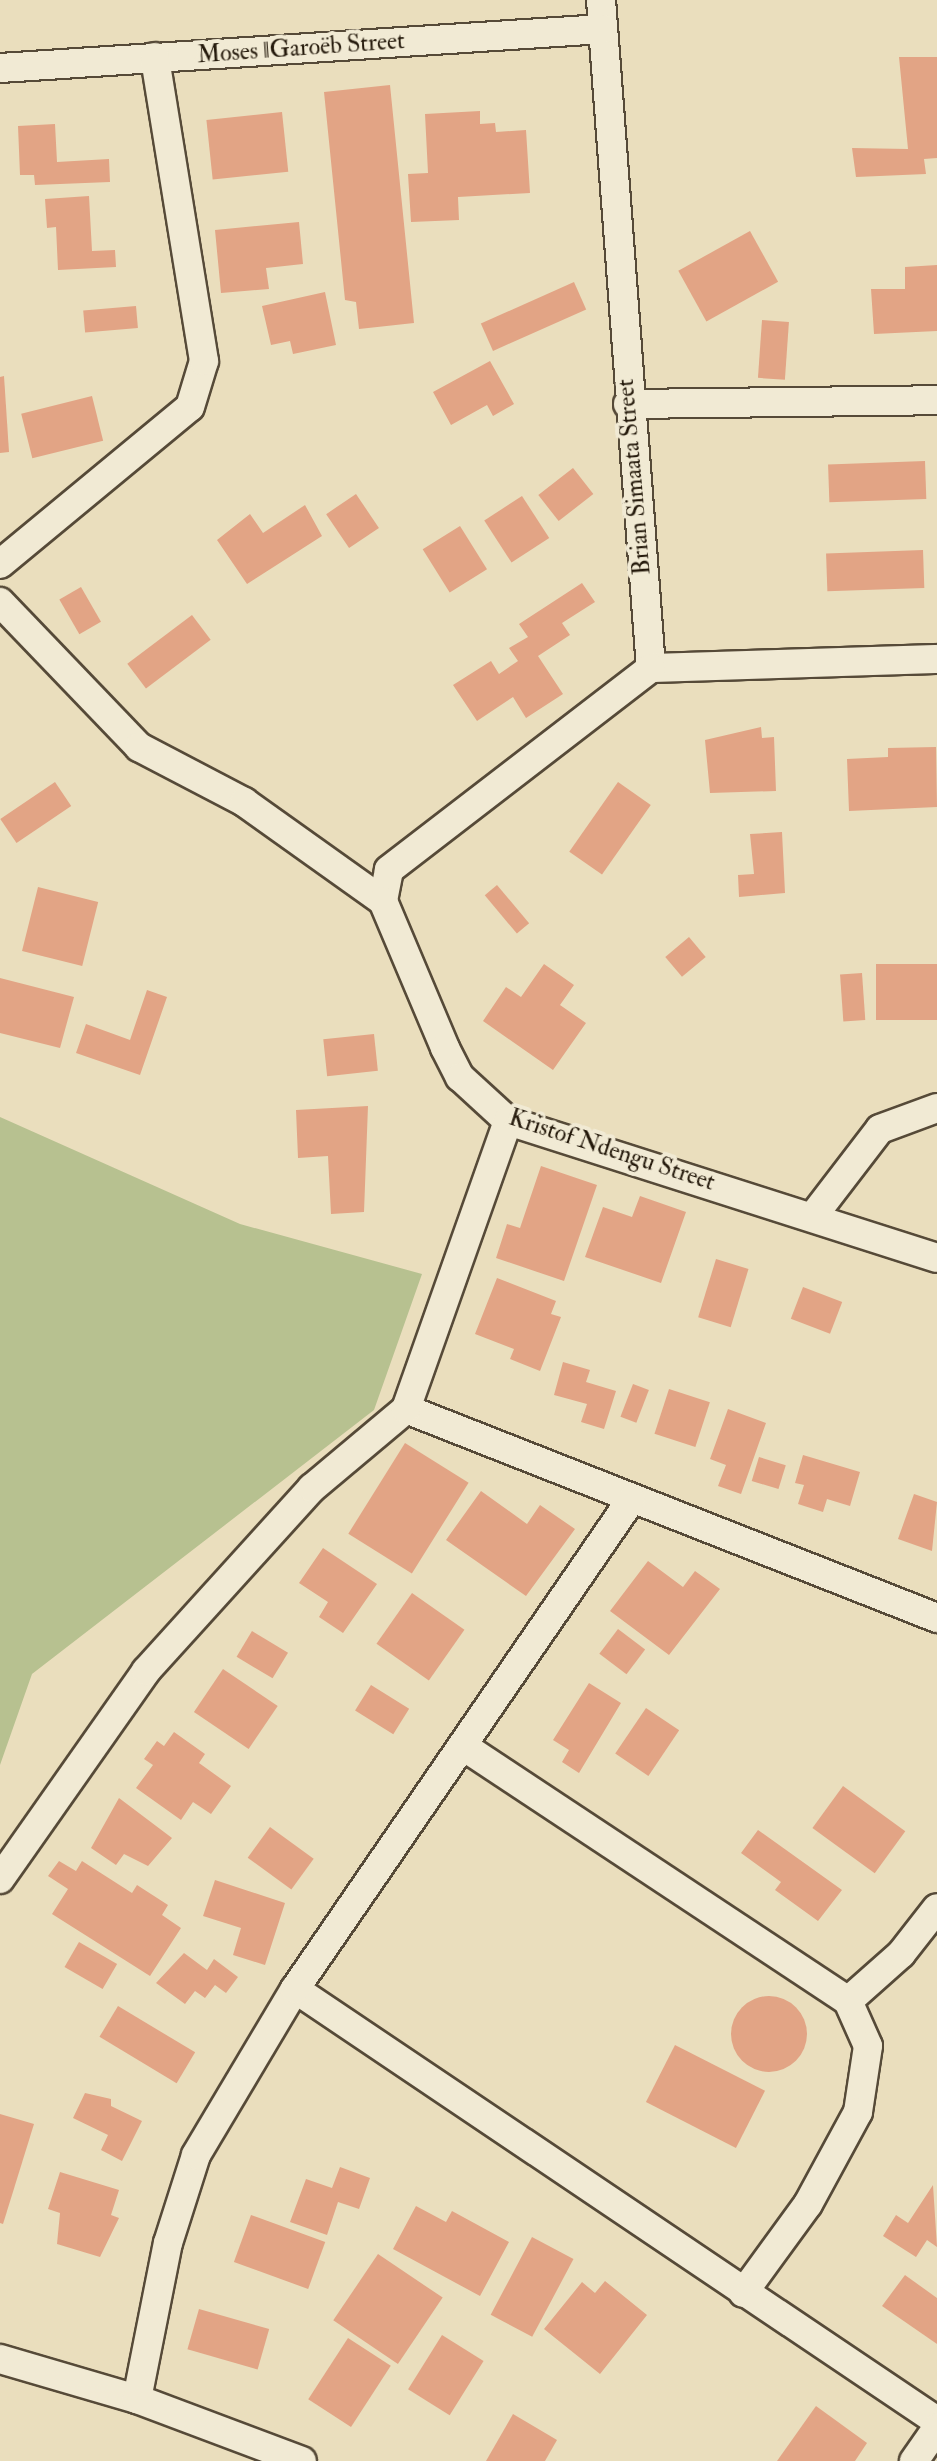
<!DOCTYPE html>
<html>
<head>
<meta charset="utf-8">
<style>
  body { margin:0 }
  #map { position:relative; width:937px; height:2461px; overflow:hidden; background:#eadebd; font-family:"IM FELL Double Pica",serif }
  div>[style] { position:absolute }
  .green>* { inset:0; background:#b7c190 }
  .building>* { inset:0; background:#e2a485; transform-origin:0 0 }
  .round { border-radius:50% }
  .roads { filter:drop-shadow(2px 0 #564a38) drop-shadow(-2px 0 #564a38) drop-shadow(0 2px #564a38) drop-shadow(0 -2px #564a38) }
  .minor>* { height:28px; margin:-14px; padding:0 14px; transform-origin:14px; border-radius:14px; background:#f1ead4 }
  span { translate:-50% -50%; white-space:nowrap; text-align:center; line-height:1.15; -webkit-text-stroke:8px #f1ead4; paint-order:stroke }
  .street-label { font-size:24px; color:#24190b }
</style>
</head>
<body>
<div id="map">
  <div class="green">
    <i style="clip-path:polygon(0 1117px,240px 1224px,422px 1274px,374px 1410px,32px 1674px,0 1765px)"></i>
  </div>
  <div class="building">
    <i style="clip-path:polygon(899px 57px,937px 57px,937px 158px,924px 159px,926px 174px,856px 177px,852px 148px,908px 149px)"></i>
    <i style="clip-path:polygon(390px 85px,414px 323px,359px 329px,356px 302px,345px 300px,324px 92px)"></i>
    <i style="clip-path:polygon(480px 111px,480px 124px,495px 123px,496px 132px,526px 130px,530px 193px,458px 197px,459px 220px,411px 222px,408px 174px,428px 173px,425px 114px)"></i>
    <i style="left:282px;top:112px;width:60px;height:76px;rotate:84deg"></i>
    <i style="clip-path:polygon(55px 124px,57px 162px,109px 159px,110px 182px,35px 185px,34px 175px,20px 175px,18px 126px)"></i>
    <i style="clip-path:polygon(89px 196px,92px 251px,115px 250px,116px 267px,58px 270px,56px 227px,47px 228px,45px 199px)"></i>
    <i style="clip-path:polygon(299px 222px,303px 264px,266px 268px,269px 289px,221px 293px,215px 230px)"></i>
    <i style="left:750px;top:231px;width:58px;height:82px;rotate:61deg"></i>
    <i style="clip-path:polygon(937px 265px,937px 331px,874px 334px,871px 289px,905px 289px,905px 267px)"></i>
    <i style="left:574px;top:282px;width:30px;height:102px;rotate:66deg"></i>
    <i style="clip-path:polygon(325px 292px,336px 345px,293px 354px,290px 341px,271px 345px,262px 306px)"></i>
    <i style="left:136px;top:306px;width:22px;height:53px;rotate:85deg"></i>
    <i style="left:762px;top:320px;width:27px;height:58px;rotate:4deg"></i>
    <i style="clip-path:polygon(490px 361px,514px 404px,493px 416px,487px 405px,451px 425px,433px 392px)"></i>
    <i style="clip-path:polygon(4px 376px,9px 452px,0 453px,0 377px)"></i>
    <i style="left:92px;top:396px;width:46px;height:73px;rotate:76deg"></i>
    <i style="left:925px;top:461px;width:38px;height:97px;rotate:88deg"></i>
    <i style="left:573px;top:468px;width:33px;height:44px;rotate:52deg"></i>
    <i style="left:356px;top:494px;width:41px;height:36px;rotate:56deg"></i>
    <i style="left:522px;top:496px;width:50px;height:45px;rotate:57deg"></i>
    <i style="clip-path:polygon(305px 505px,322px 536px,247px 584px,217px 540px,250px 514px,263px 533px)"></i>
    <i style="left:460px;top:526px;width:51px;height:44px;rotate:58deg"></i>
    <i style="left:923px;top:550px;width:38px;height:97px;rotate:88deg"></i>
    <i style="clip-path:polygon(582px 583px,595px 602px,562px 623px,570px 635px,538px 656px,563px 694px,526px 718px,513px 697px,477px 721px,453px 685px,491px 661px,499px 674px,518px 661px,509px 648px,528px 637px,519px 624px)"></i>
    <i style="left:81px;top:587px;width:40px;height:25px;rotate:60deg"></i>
    <i style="left:192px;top:615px;width:31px;height:81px;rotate:53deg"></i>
    <i style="clip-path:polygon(761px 727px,762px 738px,774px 737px,776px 791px,710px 793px,705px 740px)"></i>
    <i style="clip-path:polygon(936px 747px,937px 807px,849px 811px,847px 759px,888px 757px,888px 748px)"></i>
    <i style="left:55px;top:782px;width:29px;height:66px;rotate:56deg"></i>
    <i style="left:618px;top:782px;width:40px;height:85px;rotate:35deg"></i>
    <i style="clip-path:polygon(782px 832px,785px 893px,739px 897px,738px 875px,754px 874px,750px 834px)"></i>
    <i style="left:497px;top:885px;width:50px;height:16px;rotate:50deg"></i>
    <i style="left:38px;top:887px;width:62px;height:66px;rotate:14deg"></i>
    <i style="left:689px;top:937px;width:26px;height:31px;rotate:50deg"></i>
    <i style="clip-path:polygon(544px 964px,574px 985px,560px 1005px,586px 1023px,553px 1070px,483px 1021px,506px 987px,521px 997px)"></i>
    <i style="left:937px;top:964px;width:56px;height:61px;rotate:90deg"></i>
    <i style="left:862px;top:973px;width:47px;height:22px;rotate:86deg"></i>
    <i style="clip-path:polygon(0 978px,74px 997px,60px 1048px,0 1033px)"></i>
    <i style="clip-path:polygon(147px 990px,167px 997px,140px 1075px,76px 1053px,86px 1024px,130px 1040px)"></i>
    <i style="left:374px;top:1034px;width:37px;height:51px;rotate:84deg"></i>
    <i style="clip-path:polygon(368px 1106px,364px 1212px,331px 1214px,328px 1156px,298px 1158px,296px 1110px)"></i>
    <i style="clip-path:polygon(541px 1166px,597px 1185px,564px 1281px,496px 1258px,507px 1224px,520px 1228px)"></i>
    <i style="clip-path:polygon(640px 1196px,686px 1212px,661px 1283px,585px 1257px,603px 1207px,632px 1217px)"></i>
    <i style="left:716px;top:1259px;width:34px;height:61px;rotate:17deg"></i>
    <i style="clip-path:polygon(497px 1278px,556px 1301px,551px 1314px,561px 1317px,540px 1371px,510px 1359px,514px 1349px,475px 1334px)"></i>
    <i style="left:803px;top:1287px;width:42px;height:34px;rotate:21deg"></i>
    <i style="clip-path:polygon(563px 1362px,590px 1370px,586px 1382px,616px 1391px,604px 1429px,581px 1422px,587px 1404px,554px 1395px)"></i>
    <i style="left:633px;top:1384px;width:17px;height:35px;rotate:21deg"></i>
    <i style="left:669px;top:1389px;width:43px;height:47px;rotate:18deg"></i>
    <i style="clip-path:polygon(728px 1409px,766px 1423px,741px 1494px,718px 1486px,726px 1465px,710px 1459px)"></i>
    <i style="left:405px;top:1443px;width:75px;height:107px;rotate:32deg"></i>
    <i style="clip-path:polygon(803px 1455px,860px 1472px,850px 1506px,827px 1499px,823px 1512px,798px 1504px,804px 1485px,795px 1483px)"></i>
    <i style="left:759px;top:1457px;width:28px;height:25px;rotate:17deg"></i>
    <i style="clip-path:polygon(481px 1491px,527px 1524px,540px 1505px,575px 1529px,526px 1596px,446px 1540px)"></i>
    <i style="clip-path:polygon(914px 1494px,937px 1502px,932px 1551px,898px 1539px)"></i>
    <i style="clip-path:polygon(323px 1548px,377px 1584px,343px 1633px,319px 1617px,328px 1602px,299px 1583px)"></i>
    <i style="clip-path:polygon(648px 1561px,683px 1587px,695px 1571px,720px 1589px,669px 1655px,610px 1611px)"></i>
    <i style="left:412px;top:1593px;width:64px;height:62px;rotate:35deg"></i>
    <i style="left:618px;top:1629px;width:34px;height:31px;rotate:37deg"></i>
    <i style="left:252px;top:1631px;width:42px;height:30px;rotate:31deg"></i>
    <i style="left:223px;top:1669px;width:66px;height:52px;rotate:34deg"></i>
    <i style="clip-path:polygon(589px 1683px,621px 1703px,579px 1773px,562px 1762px,569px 1750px,553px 1740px)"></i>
    <i style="left:371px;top:1685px;width:45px;height:30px;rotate:32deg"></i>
    <i style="left:646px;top:1708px;width:40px;height:55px;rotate:34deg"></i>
    <i style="clip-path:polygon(174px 1732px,205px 1754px,199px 1763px,231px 1786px,211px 1814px,193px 1802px,181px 1820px,136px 1788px,153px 1765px,144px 1759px,157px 1741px,164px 1746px)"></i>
    <i style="left:843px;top:1786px;width:77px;height:52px;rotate:36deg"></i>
    <i style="clip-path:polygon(119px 1798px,172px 1838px,148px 1866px,124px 1854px,116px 1865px,91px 1848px)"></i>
    <i style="left:270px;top:1827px;width:54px;height:38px;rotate:36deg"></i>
    <i style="clip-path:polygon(758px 1830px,842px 1890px,818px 1921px,775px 1890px,781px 1882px,741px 1853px)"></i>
    <i style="clip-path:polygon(59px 1861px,76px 1871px,82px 1861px,132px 1893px,137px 1885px,168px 1905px,162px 1915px,181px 1928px,150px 1976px,52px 1914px,68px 1889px,48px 1876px)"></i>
    <i style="clip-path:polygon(215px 1880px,285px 1903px,265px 1965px,233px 1955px,241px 1928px,203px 1916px)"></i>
    <i style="left:79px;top:1942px;width:44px;height:29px;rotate:30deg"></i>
    <i style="clip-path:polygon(184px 1953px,207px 1970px,214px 1959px,238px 1977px,226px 1993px,215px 1985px,205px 1998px,195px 1991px,185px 2004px,156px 1983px)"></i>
    <i class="round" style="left:731px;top:1996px;width:76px;height:76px"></i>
    <i style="left:118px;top:2006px;width:90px;height:36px;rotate:31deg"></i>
    <i style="left:675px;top:2045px;width:101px;height:64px;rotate:27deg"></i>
    <i style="clip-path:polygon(85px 2093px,111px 2099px,111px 2106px,142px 2121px,122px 2161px,101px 2150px,108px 2135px,73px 2118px)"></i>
    <i style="clip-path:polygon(0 2114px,34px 2124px,3px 2224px,0 2223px)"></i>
    <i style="clip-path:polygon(340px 2167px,370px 2178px,359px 2209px,338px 2202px,327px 2235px,290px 2222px,306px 2179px,332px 2188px)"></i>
    <i style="clip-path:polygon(60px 2172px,119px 2190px,111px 2215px,119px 2218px,100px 2257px,57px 2244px,60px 2213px,48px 2209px)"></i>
    <i style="clip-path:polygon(933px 2185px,937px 2247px,927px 2240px,916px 2257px,883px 2236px,896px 2215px,908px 2223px)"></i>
    <i style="clip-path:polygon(416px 2206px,446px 2222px,452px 2211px,509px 2242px,480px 2296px,393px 2249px)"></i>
    <i style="left:251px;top:2215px;width:79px;height:50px;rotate:20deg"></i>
    <i style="left:532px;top:2237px;width:47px;height:88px;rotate:28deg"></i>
    <i style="left:378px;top:2254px;width:78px;height:80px;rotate:34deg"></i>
    <i style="clip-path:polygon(905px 2275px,937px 2298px,937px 2344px,882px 2306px)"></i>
    <i style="clip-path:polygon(605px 2281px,647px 2315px,600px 2374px,544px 2329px,582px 2282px,595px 2293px)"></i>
    <i style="left:199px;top:2309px;width:73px;height:42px;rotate:16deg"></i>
    <i style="left:442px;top:2335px;width:49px;height:64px;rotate:32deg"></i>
    <i style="left:348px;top:2338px;width:51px;height:73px;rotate:33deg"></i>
    <i style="clip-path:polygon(816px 2406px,867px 2443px,855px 2461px,777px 2461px)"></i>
    <i style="clip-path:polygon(513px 2414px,557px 2440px,545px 2461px,486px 2461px)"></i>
  </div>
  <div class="roads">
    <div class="minor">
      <i style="left:601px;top:0;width:670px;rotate:85.72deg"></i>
      <i style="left:651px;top:668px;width:286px;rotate:-1.8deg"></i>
      <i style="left:0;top:68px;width:604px;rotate:-3.7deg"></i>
      <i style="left:628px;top:404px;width:309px;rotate:-0.7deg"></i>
      <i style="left:0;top:564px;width:246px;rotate:-39.6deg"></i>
      <i style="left:190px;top:407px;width:48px;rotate:-73.1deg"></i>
      <i style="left:204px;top:361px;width:308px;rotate:-99.2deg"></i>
      <i style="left:0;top:602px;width:201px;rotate:46.2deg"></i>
      <i style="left:139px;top:747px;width:119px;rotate:27.6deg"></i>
      <i style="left:244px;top:802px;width:171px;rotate:35.5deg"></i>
      <i style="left:651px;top:668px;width:331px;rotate:142.4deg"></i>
      <i style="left:389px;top:870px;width:32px;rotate:101deg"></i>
      <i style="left:383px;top:901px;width:160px;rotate:67.1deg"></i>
      <i style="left:445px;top:1048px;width:33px;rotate:63deg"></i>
      <i style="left:460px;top:1077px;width:65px;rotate:42.5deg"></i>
      <i style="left:508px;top:1121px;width:450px;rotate:17.7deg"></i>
      <i style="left:814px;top:1215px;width:108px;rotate:-52.5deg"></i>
      <i style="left:880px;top:1129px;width:61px;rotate:-20.2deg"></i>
      <i style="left:406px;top:1409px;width:571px;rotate:21.48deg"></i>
      <i style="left:463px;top:1746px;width:462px;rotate:33.5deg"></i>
      <i style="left:848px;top:2001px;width:49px;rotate:66deg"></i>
      <i style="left:868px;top:2046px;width:67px;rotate:98.6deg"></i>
      <i style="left:858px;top:2112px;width:105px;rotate:118.5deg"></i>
      <i style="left:808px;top:2204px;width:110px;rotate:126.1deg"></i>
      <i style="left:0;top:1879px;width:254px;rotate:-54.9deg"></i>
      <i style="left:146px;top:1671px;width:247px;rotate:-47.8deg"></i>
      <i style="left:312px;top:1488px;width:123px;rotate:-40deg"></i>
      <i style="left:406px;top:1409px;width:306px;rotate:-70.5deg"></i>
      <i style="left:295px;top:1989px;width:774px;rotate:33.94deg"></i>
      <i style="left:848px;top:2001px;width:71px;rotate:-41.6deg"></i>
      <i style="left:901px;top:1954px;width:58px;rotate:-52deg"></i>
      <i style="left:0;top:2359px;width:143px;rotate:16.3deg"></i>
      <i style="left:137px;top:2399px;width:176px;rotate:20.6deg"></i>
      <i style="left:137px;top:2399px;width:159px;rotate:-78.8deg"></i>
      <i style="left:168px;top:2243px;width:92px;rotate:-72.3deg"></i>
      <i style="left:196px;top:2155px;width:193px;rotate:-59.2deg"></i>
      <i style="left:295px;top:1989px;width:593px;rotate:-55.51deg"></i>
      <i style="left:914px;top:2461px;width:40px;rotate:-55.1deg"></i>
    </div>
  </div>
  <div class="street-label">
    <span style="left:301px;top:48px;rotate:-4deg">Moses ǁGaroëb Street</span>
    <span style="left:634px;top:477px;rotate:-95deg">Brian Simaata Street</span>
    <span style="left:612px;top:1150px;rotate:18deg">Kristof Ndengu Street</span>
  </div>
</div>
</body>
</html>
